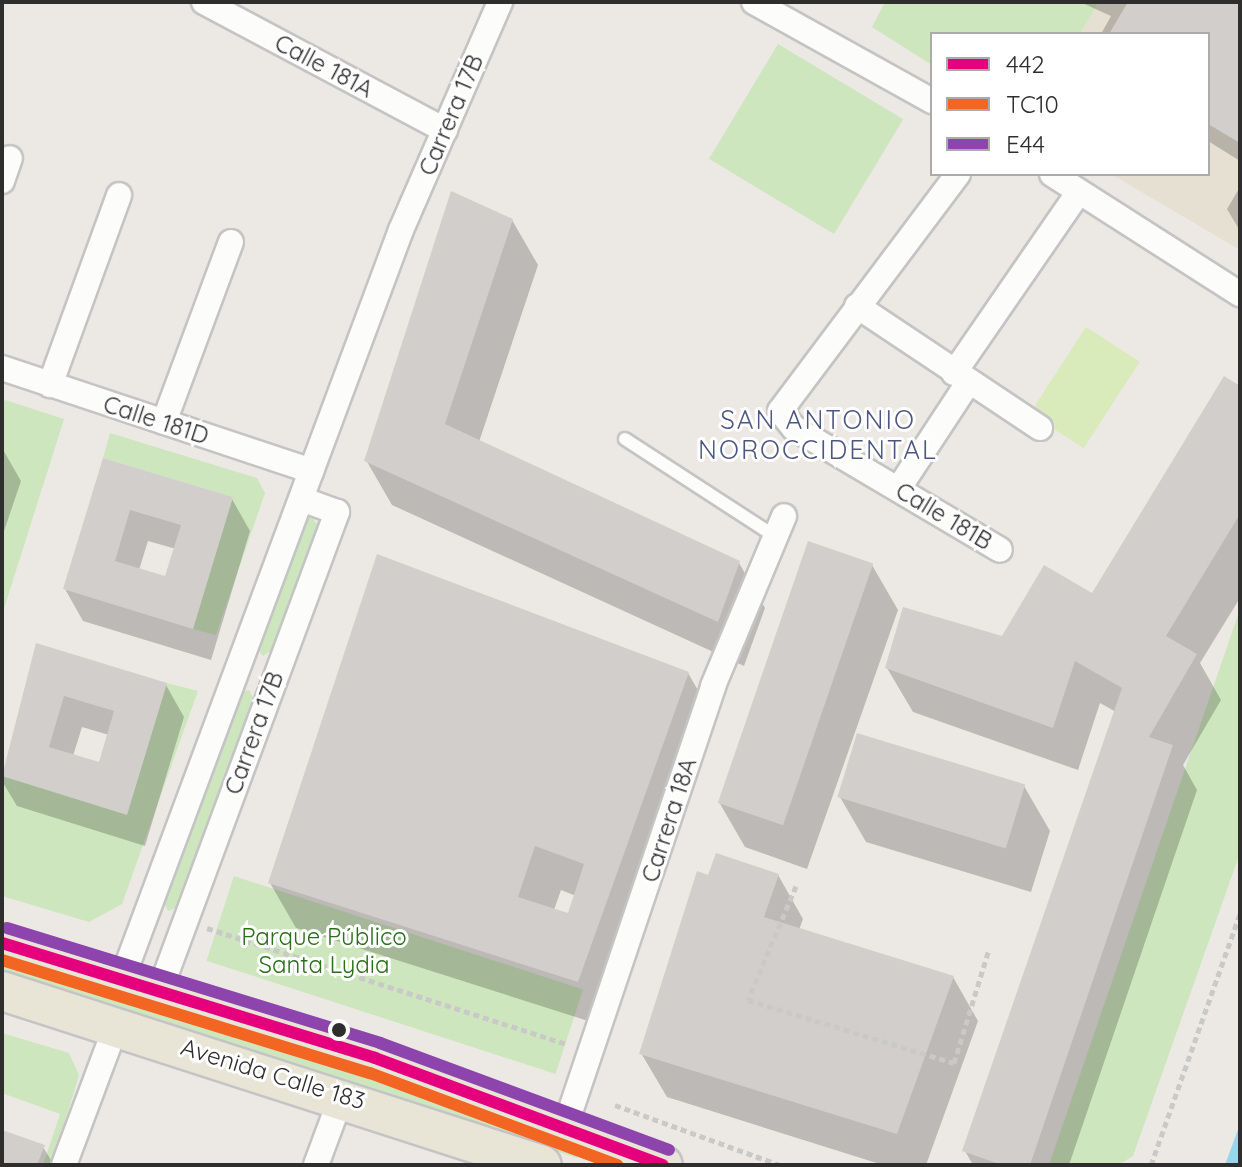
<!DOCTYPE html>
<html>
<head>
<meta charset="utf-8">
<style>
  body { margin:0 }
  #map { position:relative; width:1242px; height:1167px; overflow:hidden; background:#ece8e4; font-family:Quicksand,sans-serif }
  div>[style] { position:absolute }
  .education>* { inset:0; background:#e6e0d3 }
  .green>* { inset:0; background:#cee6be; transform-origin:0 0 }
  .pitch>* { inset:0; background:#d9eabb; transform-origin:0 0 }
  .water>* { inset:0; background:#99d6ec }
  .shadow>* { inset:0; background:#0003 }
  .building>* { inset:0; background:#d1cecb; transform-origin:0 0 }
  .path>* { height:5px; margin-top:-2.5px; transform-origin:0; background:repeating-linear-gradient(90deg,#c9c9c8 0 6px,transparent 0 10px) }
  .roads { filter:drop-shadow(2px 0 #c5c4c5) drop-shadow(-2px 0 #c5c4c5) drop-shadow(0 2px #c5c4c5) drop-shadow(0 -2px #c5c4c5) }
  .lane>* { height:12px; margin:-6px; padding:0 6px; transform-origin:6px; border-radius:6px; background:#fcfcfb }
  .street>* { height:24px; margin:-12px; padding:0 12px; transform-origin:12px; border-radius:12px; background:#fcfcfb }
  .primary>* { height:38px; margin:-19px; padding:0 19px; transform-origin:19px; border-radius:19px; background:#e8e4d6 }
  .bus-1>* { height:12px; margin:-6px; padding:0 6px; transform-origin:6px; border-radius:6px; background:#e5007d }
  .bus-2>* { height:12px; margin:-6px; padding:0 6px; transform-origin:6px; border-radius:6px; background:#f26522 }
  .bus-3>* { height:12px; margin:-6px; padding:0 6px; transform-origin:6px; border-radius:6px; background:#8e44ad }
  .dots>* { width:22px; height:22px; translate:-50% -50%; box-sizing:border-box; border:4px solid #fff; border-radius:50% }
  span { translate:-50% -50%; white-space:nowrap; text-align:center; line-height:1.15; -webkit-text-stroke:6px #fff; paint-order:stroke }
  .street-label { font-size:24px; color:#2e2e2e }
  .park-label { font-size:24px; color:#2c6e1b }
  .neighbourhood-label { font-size:26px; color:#4d5680; letter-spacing:2px }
  .frame { position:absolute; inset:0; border:4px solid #2e2e2e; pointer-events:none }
  .legend { position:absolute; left:930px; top:32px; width:280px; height:144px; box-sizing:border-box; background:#fff; border:2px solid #ababab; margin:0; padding:10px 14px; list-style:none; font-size:24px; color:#2e2e2e }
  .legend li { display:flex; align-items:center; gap:16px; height:40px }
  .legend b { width:40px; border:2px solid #ababab }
</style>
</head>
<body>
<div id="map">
  <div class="education">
    <i style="clip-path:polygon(1099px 2px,1240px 2px,1240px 250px,1111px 174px,1208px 174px,1208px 34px,1080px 34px)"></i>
  </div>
  <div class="green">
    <i style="clip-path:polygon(885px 2px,1099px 2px,1080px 34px,932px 34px,932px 65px,872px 27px)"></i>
    <i style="left:778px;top:44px;width:146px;height:134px;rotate:31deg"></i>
    <i style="clip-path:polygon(2px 399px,64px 419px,2px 615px)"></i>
    <i style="clip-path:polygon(110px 433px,257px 478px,265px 493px,216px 635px,193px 629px,233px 497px,103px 458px)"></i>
    <i style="clip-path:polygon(312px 517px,318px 526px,272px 650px,263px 656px,257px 648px,304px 519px)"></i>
    <i style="clip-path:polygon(1240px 609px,1240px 853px,1133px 1156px,1118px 1165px,1049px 1165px)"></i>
    <i style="clip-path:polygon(167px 683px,198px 691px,122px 904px,89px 922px,2px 896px,2px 776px,127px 814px)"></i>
    <i style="clip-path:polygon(249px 690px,254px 700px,178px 907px,168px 911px,163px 901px,241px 692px)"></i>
    <i style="left:234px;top:876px;width:367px;height:89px;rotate:18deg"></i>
    <i style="clip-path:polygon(2px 961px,221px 1027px,580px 1151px,577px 1158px,2px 969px)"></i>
    <i style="clip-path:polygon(2px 1033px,69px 1053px,79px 1075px,52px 1165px,43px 1165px,60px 1114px,2px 1093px)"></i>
  </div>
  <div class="pitch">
    <i style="left:1086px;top:327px;width:64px;height:103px;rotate:33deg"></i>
  </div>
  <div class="water">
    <i style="clip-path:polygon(1240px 1124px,1240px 1165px,1225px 1165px)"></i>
  </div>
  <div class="shadow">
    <i style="clip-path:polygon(1080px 2px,1240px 2px,1240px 161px,1208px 141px,1208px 34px,1101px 34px,1111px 16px)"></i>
    <i style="clip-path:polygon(1240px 187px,1240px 231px,1227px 209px)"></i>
    <i style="clip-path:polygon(512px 220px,538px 265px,479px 442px,739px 563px,765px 608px,744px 666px,392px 505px,366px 460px)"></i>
    <i style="clip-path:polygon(1240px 389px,1240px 598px,1200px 663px,1221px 700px,1183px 765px,1197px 790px,1069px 1165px,973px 1165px,965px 1151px,1116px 712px,1100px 703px,1078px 770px,913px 712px,887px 668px,1003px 639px,1093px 595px)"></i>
    <i style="clip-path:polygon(2px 448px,21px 481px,2px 537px)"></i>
    <i style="clip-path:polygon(evenodd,104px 460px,232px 499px,250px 531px,211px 660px,83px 621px,65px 589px,104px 460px,148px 541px,176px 549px,167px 579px,139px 570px,148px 541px)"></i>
    <i style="clip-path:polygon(872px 565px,898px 610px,807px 869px,745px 847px,719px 802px)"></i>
    <i style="clip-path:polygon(evenodd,38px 646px,166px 685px,184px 717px,145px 846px,17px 806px,2px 781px,38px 646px,82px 727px,109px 735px,100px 765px,73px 756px,82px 727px)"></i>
    <i style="clip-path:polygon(evenodd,688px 673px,714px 718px,604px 1026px,296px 928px,270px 883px,688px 673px,561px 890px,576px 896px,569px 916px,554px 910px,561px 890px)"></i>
    <i style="clip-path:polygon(1024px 786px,1050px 831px,1031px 892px,866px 842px,840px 797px)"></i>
    <i style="clip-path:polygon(778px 875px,803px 919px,799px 930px,953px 977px,978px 1021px,926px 1165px,883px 1165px,667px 1097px,641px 1053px,710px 877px)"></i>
    <i style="clip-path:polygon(2px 1132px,43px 1147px,54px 1165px,2px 1165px)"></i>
  </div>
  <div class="building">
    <i style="clip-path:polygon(1128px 2px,1240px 2px,1240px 143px,1208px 124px,1208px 34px,1109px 34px)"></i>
    <i style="clip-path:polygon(451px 191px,513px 219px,445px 424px,740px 561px,718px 622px,364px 461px)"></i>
    <i style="clip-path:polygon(1224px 376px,1240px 386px,1240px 514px,1166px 636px,1197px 654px,1149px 737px,1173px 745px,1030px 1165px,1002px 1165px,962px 1151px,1122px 688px,1075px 661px,1053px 728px,885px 668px,903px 607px,1002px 636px,1044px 565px,1092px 593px)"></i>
    <i style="clip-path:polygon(evenodd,103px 458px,233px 497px,193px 629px,63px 589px,103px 458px,130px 510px,181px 525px,165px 576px,115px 561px,130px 510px)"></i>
    <i style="left:808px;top:541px;width:69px;height:277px;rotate:19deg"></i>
    <i style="clip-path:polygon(evenodd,377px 554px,689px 672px,578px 982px,268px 883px,377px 554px,535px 846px,584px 864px,568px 913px,518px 897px,535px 846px)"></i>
    <i style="clip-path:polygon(evenodd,36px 643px,167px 683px,127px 815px,2px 776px,36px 643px,64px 696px,114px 711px,99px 762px,49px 747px,64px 696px)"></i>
    <i style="left:857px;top:733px;width:176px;height:67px;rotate:17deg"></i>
    <i style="clip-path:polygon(716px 853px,779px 874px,764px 917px,954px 976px,897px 1134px,639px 1054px,697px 871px,708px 875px)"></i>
    <i style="clip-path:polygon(2px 1130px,45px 1145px,37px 1165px,2px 1165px)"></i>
  </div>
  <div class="path">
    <i style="left:796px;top:886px;width:124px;rotate:112.8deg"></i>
    <i style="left:748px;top:1000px;width:215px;rotate:17deg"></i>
    <i style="left:954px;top:1063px;width:119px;rotate:-72.9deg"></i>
    <i style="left:207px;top:928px;width:378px;rotate:17.9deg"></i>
    <i style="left:615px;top:1105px;width:176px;rotate:20deg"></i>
    <i style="left:1151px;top:1165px;width:266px;rotate:-70.5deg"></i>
  </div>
  <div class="roads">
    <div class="lane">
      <i style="left:625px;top:439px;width:180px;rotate:33deg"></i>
    </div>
    <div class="street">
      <i style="left:204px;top:2px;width:273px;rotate:28deg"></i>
      <i style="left:754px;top:2px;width:204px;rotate:29.1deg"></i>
      <i style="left:958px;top:174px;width:296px;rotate:126.9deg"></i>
      <i style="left:780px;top:411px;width:22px;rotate:51deg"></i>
      <i style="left:794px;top:428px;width:239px;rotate:30.6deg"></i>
      <i style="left:1052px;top:174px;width:223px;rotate:32.6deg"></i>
      <i style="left:2px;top:181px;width:24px;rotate:-71deg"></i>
      <i style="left:857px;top:306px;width:220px;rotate:33.7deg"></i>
      <i style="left:2px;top:368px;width:326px;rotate:18.4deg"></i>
      <i style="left:954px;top:373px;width:220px;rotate:-55.4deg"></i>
      <i style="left:50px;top:385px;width:202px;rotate:-70deg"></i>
      <i style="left:164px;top:422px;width:192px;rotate:-69.6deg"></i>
      <i style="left:899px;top:488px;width:126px;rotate:-56.7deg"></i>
      <i style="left:122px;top:979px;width:799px;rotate:-69.57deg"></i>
      <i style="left:401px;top:230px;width:249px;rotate:-66.5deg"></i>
      <i style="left:160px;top:990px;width:510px;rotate:-69.68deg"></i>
      <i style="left:337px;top:512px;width:38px;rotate:-160deg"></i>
      <i style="left:565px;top:1127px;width:465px;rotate:-71.4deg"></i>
      <i style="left:713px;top:686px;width:184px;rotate:-67.3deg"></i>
      <i style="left:64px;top:1165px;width:148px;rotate:-69.5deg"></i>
      <i style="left:316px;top:1165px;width:75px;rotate:-69.6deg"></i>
    </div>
    <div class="primary">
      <i style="left:2px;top:943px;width:390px;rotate:17.1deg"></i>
      <i style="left:375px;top:1058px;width:307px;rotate:20.4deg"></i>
      <i style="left:2px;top:991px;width:567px;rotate:17.86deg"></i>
    </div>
  </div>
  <div class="bus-1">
    <i style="left:2px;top:943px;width:390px;rotate:17.1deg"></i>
    <i style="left:375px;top:1058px;width:307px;rotate:20.4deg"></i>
  </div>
  <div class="bus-2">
    <i style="left:2px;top:960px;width:385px;rotate:17.1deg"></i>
    <i style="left:370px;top:1073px;width:264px;rotate:20.4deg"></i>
  </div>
  <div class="bus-3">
    <i style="left:7px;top:928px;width:390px;rotate:17.1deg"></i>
    <i style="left:380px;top:1043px;width:308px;rotate:20.3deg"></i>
  </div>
  <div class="dots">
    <i style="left:339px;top:1030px;background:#2e2e2e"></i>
  </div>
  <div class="street-label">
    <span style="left:324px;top:66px;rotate:28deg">Calle 181A</span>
    <span style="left:451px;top:115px;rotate:-67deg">Carrera 17B</span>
    <span style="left:156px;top:420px;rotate:18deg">Calle 181D</span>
    <span style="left:944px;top:516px;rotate:31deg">Calle 181B</span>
    <span style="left:254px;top:733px;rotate:-70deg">Carrera 17B</span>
    <span style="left:669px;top:820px;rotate:-72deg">Carrera 18A</span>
    <span style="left:273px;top:1074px;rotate:17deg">Avenida Calle 183</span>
  </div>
  <div class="park-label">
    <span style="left:324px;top:951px">Parque Público<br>Santa Lydia</span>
  </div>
  <div class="neighbourhood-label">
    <span style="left:818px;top:435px">SAN ANTONIO<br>NOROCCIDENTAL</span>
  </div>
  <div class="frame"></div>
  <ul class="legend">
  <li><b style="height:10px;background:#e5007d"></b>442</li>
  <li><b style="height:10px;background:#f26522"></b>TC10</li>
  <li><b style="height:10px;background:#8e44ad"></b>E44</li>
  </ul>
</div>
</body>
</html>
